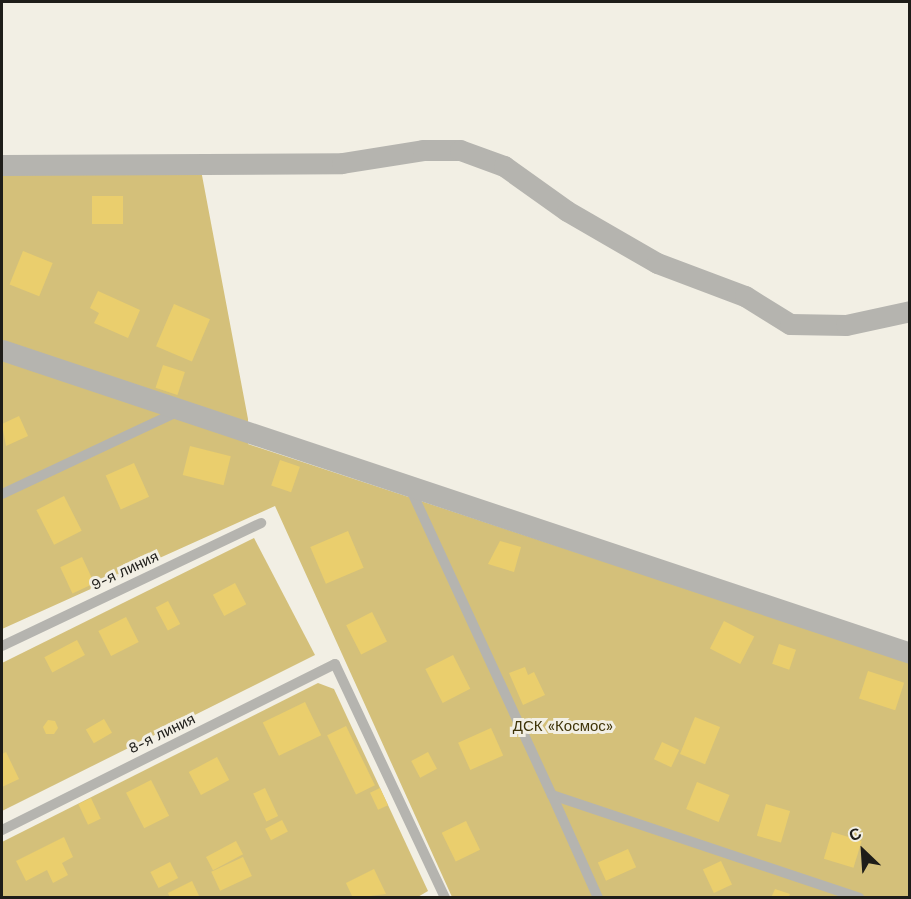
<!DOCTYPE html>
<html>
<head>
<meta charset="utf-8">
<style>
  body { margin:0 }
  #map { position:relative; width:911px; height:899px; overflow:hidden; background:#f2efe4; font-family:"Work Sans",sans-serif }
  div>[style] { position:absolute }
  .green>* { inset:0; background:#d4c07a }
  .building>* { inset:0; background:#eace6d; transform-origin:0 0 }
  .service>* { height:10px; margin:-5px; padding:0 5px; transform-origin:5px; border-radius:5px; background:#b5b4af }
  .minor>* { height:21px; margin:-10.5px; padding:0 10.5px; transform-origin:10.5px; border-radius:10.5px; background:#b5b4af }
  span { translate:-50% -50%; white-space:nowrap; text-align:center; line-height:1.15; -webkit-text-stroke:6px #f2efe4; paint-order:stroke }
  .street-label { font-size:15px; color:#1e1d19 }
  .park-label { font-size:15px; color:#3f3409 }
  .frame { position:absolute; inset:0; border:3px solid #1e1d19; pointer-events:none }
  .north { position:absolute; left:833px; top:821px; width:60px; height:60px; -webkit-text-stroke:4px #f2efe4; paint-order:stroke; rotate:335deg; font-size:16px; font-weight:700; line-height:24px; text-align:center; color:#1e1d19 }
  .north::after { content:''; display:block; margin:auto; width:21px; height:27px; background:#1e1d19; clip-path:polygon(50% 0,100% 100%,50% 72%,0 100%) }
</style>
</head>
<body>
<div id="map">
  <div class="green">
    <i style="clip-path:polygon(201px 170px,248px 419px,248px 444px,909px 662px,909px 897px,452px 897px,275px 506px,2px 629px,2px 174px)"></i>
    <i style="clip-path:polygon(254px 538px,315px 655px,2px 811px,2px 663px)"></i>
    <i style="clip-path:polygon(318px 683px,334px 689px,428px 891px,416px 898px,2px 898px,2px 842px)"></i>
  </div>
  <div class="building">
    <i style="left:92px;top:196px;width:31px;height:28px"></i>
    <i style="left:23px;top:251px;width:32px;height:36px;rotate:22deg"></i>
    <i style="clip-path:polygon(98px 291px,140px 310px,128px 338px,94px 323px,99px 313px,90px 308px)"></i>
    <i style="left:174px;top:304px;width:39px;height:46px;rotate:23deg"></i>
    <i style="left:163px;top:365px;width:23px;height:24px;rotate:18deg"></i>
    <i style="clip-path:polygon(19px 416px,28px 436px,6px 446px,2px 424px)"></i>
    <i style="left:190px;top:446px;width:42px;height:30px;rotate:14deg"></i>
    <i style="left:280px;top:460px;width:21px;height:27px;rotate:19deg"></i>
    <i style="left:134px;top:463px;width:37px;height:31px;rotate:66deg"></i>
    <i style="left:64px;top:496px;width:39px;height:31px;rotate:63deg"></i>
    <i style="left:348px;top:531px;width:40px;height:41px;rotate:67deg"></i>
    <i style="clip-path:polygon(500px 541px,521px 547px,514px 572px,488px 564px)"></i>
    <i style="left:82px;top:557px;width:29px;height:24px;rotate:65deg"></i>
    <i style="left:235px;top:583px;width:24px;height:25px;rotate:62deg"></i>
    <i style="left:168px;top:601px;width:26px;height:14px;rotate:62deg"></i>
    <i style="left:372px;top:612px;width:33px;height:29px;rotate:63deg"></i>
    <i style="left:126px;top:617px;width:28px;height:31px;rotate:63deg"></i>
    <i style="left:724px;top:621px;width:34px;height:31px;rotate:27deg"></i>
    <i style="left:77px;top:640px;width:17px;height:37px;rotate:62deg"></i>
    <i style="left:779px;top:644px;width:18px;height:21px;rotate:19deg"></i>
    <i style="left:453px;top:655px;width:38px;height:31px;rotate:63deg"></i>
    <i style="clip-path:polygon(525px 667px,528px 675px,534px 672px,545px 695px,523px 705px,509px 673px)"></i>
    <i style="left:868px;top:671px;width:38px;height:29px;rotate:18deg"></i>
    <i style="left:305px;top:702px;width:37px;height:47px;rotate:64deg"></i>
    <i style="left:695px;top:717px;width:27px;height:40px;rotate:22deg"></i>
    <i style="left:104px;top:719px;width:16px;height:21px;rotate:60deg"></i>
    <i style="clip-path:polygon(48px 720px,55px 721px,58px 728px,54px 734px,46px 734px,43px 727px)"></i>
    <i style="left:346px;top:726px;width:66px;height:21px;rotate:64deg"></i>
    <i style="left:491px;top:728px;width:30px;height:36px;rotate:66deg"></i>
    <i style="left:662px;top:742px;width:19px;height:19px;rotate:25deg"></i>
    <i style="clip-path:polygon(6px 752px,19px 779px,2px 787px,2px 754px)"></i>
    <i style="left:428px;top:752px;width:19px;height:19px;rotate:62deg"></i>
    <i style="left:217px;top:757px;width:26px;height:32px;rotate:62deg"></i>
    <i style="left:151px;top:780px;width:40px;height:28px;rotate:63deg"></i>
    <i style="left:697px;top:782px;width:35px;height:29px;rotate:22deg"></i>
    <i style="left:265px;top:788px;width:31px;height:13px;rotate:65deg"></i>
    <i style="left:380px;top:788px;width:19px;height:11px;rotate:65deg"></i>
    <i style="left:91px;top:798px;width:23px;height:14px;rotate:65deg"></i>
    <i style="left:766px;top:804px;width:25px;height:33px;rotate:16deg"></i>
    <i style="left:282px;top:820px;width:13px;height:19px;rotate:63deg"></i>
    <i style="left:466px;top:821px;width:32px;height:27px;rotate:64deg"></i>
    <i style="left:832px;top:832px;width:31px;height:28px;rotate:17deg"></i>
    <i style="clip-path:polygon(64px 837px,73px 857px,62px 863px,68px 875px,53px 883px,47px 870px,26px 881px,16px 861px)"></i>
    <i style="left:236px;top:841px;width:15px;height:34px;rotate:62deg"></i>
    <i style="left:628px;top:849px;width:20px;height:33px;rotate:66deg"></i>
    <i style="left:243px;top:857px;width:21px;height:35px;rotate:65deg"></i>
    <i style="left:721px;top:861px;width:26px;height:20px;rotate:65deg"></i>
    <i style="left:170px;top:862px;width:18px;height:22px;rotate:63deg"></i>
    <i style="clip-path:polygon(374px 869px,386px 894px,353px 898px,346px 883px)"></i>
    <i style="clip-path:polygon(192px 881px,200px 898px,170px 898px,168px 893px)"></i>
    <i style="clip-path:polygon(775px 889px,790px 894px,788px 898px,771px 898px)"></i>
  </div>
  <div class="service">
    <i style="left:410px;top:488px;width:338px;rotate:65.2deg"></i>
    <i style="left:552px;top:795px;width:324px;rotate:18.5deg"></i>
    <i style="left:2px;top:494px;width:195px;rotate:-25.1deg"></i>
    <i style="left:2px;top:646px;width:287px;rotate:-25.4deg"></i>
    <i style="left:552px;top:795px;width:113px;rotate:65.9deg"></i>
    <i style="left:2px;top:830px;width:372px;rotate:-26.5deg"></i>
    <i style="left:335px;top:664px;width:259px;rotate:64.8deg"></i>
  </div>
  <div class="minor">
    <i style="left:2px;top:165px;width:340px;rotate:-0.3deg"></i>
    <i style="left:342px;top:163px;width:82px;rotate:-9.1deg"></i>
    <i style="left:423px;top:150px;width:37px"></i>
    <i style="left:460px;top:150px;width:47px;rotate:20deg"></i>
    <i style="left:504px;top:166px;width:77px;rotate:35.5deg"></i>
    <i style="left:567px;top:211px;width:104px;rotate:30deg"></i>
    <i style="left:657px;top:263px;width:94px;rotate:20.6deg"></i>
    <i style="left:745px;top:296px;width:53px;rotate:31.9deg"></i>
    <i style="left:790px;top:324px;width:56px;rotate:1deg"></i>
    <i style="left:846px;top:325px;width:66px;rotate:-12.3deg"></i>
    <i style="left:2px;top:350px;width:957px;rotate:18.45deg"></i>
  </div>
  <div class="street-label">
    <span style="left:125px;top:571px;rotate:-25deg">9-я линия</span>
    <span style="left:162px;top:734px;rotate:-26deg">8-я линия</span>
  </div>
  <div class="park-label">
    <span style="left:563px;top:727px">ДСК «Космос»</span>
  </div>
  <div class="frame"></div>
  <div class="north">С</div>
</div>
</body>
</html>
